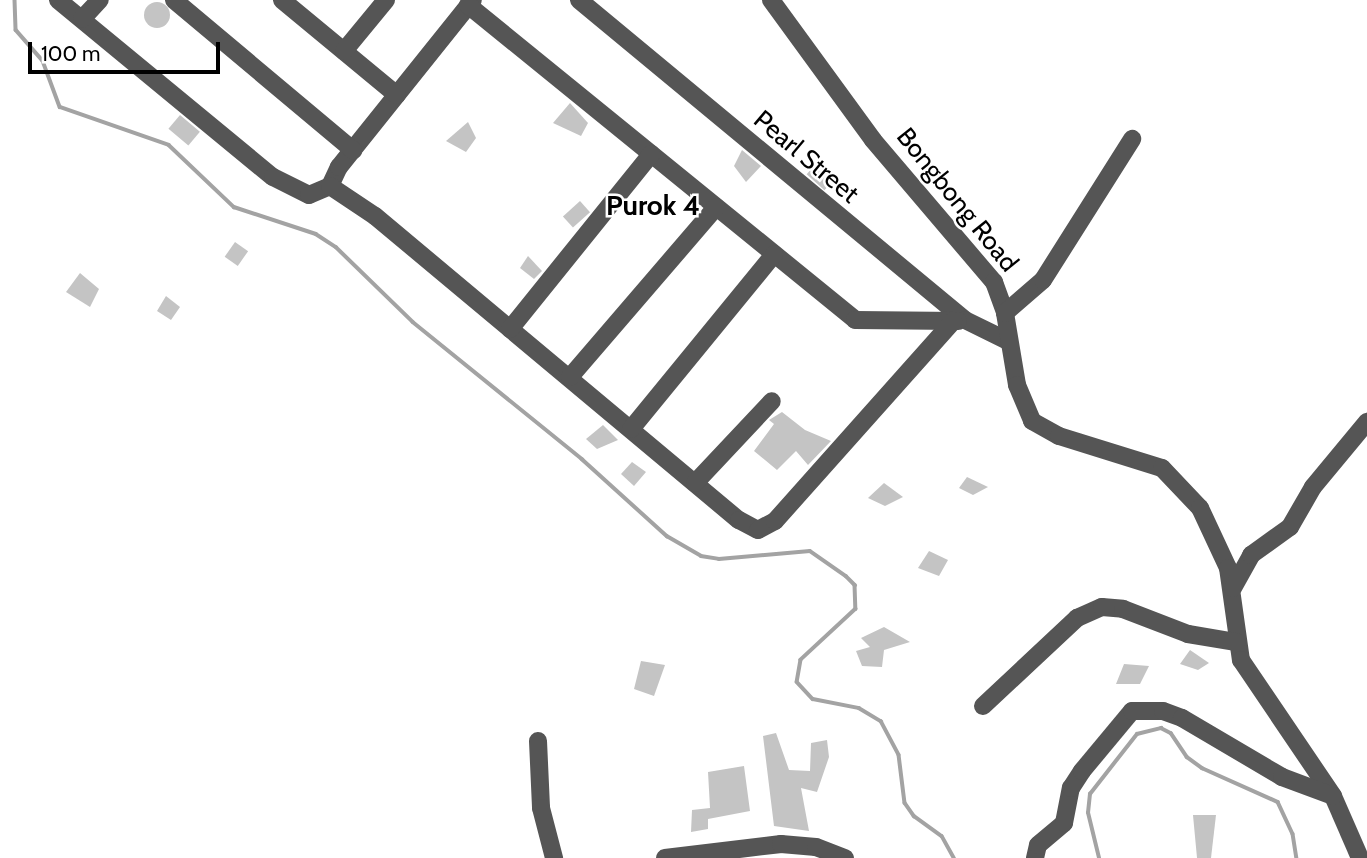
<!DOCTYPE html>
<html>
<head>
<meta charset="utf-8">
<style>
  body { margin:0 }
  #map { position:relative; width:1367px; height:858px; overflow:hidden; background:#fff; font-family:Cabin,sans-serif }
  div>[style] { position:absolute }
  .stream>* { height:3.5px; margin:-1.75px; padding:0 1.75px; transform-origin:1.75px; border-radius:1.75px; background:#a3a3a3 }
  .building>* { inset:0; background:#c4c4c4; transform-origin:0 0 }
  .round { border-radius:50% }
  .minor>* { height:18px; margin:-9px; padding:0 9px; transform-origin:9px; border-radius:9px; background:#555 }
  span { translate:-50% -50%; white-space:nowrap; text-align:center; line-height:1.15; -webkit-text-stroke:5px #fff; paint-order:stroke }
  .street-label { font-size:26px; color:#000 }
  .neighbourhood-label { font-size:28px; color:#000; font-weight:700 }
  .scale { position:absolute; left:28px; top:42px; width:192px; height:32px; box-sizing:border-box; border:4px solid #000; border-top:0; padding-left:9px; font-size:21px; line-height:24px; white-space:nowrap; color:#000; -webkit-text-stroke:5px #fff; paint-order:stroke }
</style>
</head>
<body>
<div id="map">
  <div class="stream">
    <i style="left:15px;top:0;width:30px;rotate:88deg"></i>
    <i style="left:16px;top:30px;width:41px;rotate:48.9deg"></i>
    <i style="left:43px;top:61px;width:49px;rotate:69.7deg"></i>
    <i style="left:60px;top:107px;width:115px;rotate:19.2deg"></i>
    <i style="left:169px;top:145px;width:90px;rotate:43.6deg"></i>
    <i style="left:234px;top:207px;width:86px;rotate:18.2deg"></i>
    <i style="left:316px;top:234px;width:24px;rotate:33deg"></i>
    <i style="left:336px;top:247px;width:107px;rotate:44.2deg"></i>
    <i style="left:413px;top:322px;width:218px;rotate:39deg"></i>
    <i style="left:582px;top:459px;width:115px;rotate:42.2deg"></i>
    <i style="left:667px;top:536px;width:39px;rotate:30deg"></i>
    <i style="left:701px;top:556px;width:18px;rotate:9deg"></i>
    <i style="left:719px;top:559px;width:91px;rotate:-5deg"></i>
    <i style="left:810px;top:551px;width:44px;rotate:34.8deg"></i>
    <i style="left:846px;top:576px;width:13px;rotate:45deg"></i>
    <i style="left:855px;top:585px;width:24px;rotate:88deg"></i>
    <i style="left:856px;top:609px;width:75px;rotate:137.2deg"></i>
    <i style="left:801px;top:660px;width:22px;rotate:100deg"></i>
    <i style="left:797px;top:682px;width:23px;rotate:47deg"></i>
    <i style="left:813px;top:699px;width:47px;rotate:11.1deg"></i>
    <i style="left:859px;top:708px;width:26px;rotate:31deg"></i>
    <i style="left:881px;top:721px;width:38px;rotate:62deg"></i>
    <i style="left:899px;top:755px;width:48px;rotate:82.9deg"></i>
    <i style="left:905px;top:803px;width:16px;rotate:55deg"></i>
    <i style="left:914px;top:816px;width:34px;rotate:36deg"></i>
    <i style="left:942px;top:836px;width:25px;rotate:61deg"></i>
    <i style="left:1099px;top:858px;width:46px;rotate:-103.7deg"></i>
    <i style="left:1088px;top:813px;width:19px;rotate:-84deg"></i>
    <i style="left:1090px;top:794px;width:76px;rotate:-51.9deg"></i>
    <i style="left:1137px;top:734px;width:25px;rotate:-14deg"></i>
    <i style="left:1161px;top:728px;width:11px;rotate:27deg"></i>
    <i style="left:1171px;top:733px;width:29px;rotate:56deg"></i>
    <i style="left:1187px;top:757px;width:19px;rotate:36deg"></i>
    <i style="left:1202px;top:768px;width:83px;rotate:24.1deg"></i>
    <i style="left:1278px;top:802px;width:35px;rotate:65deg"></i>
    <i style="left:1293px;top:834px;width:24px;rotate:81deg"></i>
  </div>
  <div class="building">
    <i class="round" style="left:144px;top:2px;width:26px;height:26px"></i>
    <i style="clip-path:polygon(570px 103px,588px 123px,581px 136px,553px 123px)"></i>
    <i style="left:180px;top:115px;width:26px;height:18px;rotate:40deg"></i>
    <i style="clip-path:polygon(468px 122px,476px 138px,466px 152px,446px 141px)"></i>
    <i style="clip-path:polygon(742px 150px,761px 166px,746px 182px,734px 166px)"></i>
    <i style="left:814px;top:166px;width:24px;height:11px;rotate:42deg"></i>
    <i style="left:580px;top:201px;width:15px;height:23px;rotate:48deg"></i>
    <i style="left:235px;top:242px;width:16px;height:18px;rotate:35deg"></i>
    <i style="clip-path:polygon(528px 256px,542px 271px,534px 279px,520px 268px)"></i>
    <i style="clip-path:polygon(80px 273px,99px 289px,90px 307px,66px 292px)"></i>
    <i style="clip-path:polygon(166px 296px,180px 307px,171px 320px,157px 311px)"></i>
    <i style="clip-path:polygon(782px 412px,805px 430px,831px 441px,808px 465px,796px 451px,777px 470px,754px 451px,774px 424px,769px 420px)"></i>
    <i style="clip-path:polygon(603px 425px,618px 440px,597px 449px,586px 439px)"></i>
    <i style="clip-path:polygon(632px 462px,646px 472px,634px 486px,621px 474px)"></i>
    <i style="clip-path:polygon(967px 477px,988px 487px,973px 495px,959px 488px)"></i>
    <i style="clip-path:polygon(884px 483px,903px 497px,885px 506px,868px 498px)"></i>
    <i style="clip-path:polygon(929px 551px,948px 560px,939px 576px,918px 568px)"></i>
    <i style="clip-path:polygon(884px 627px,910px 642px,884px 650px,882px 667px,862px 666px,856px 651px,870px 647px,861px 638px)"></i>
    <i style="clip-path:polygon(1190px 650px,1209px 663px,1198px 670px,1180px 664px)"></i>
    <i style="clip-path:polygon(641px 661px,665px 665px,654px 696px,634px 689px)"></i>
    <i style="clip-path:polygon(1124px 664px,1149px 666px,1140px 684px,1116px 684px)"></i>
    <i style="clip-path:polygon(776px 733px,789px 770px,810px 771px,811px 743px,827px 740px,829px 757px,817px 792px,801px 788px,809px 831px,774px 826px,763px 736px)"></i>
    <i style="clip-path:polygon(744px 766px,750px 811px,708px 819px,708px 829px,691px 832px,692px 810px,710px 808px,708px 772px)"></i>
    <i style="clip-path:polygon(1193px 815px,1216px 815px,1211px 858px,1197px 858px)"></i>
  </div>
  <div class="minor">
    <i style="left:58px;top:0;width:278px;rotate:39.5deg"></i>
    <i style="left:273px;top:177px;width:40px;rotate:26.6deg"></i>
    <i style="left:309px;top:195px;width:23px;rotate:-23deg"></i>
    <i style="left:330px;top:186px;width:21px;rotate:-65deg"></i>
    <i style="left:339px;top:167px;width:214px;rotate:-51.3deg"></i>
    <i style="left:174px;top:0;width:234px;rotate:40deg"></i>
    <i style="left:282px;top:0;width:149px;rotate:39.6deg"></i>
    <i style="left:579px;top:0;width:501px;rotate:39.66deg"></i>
    <i style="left:965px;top:320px;width:48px;rotate:26deg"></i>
    <i style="left:771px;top:0;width:173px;rotate:53.9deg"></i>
    <i style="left:873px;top:140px;width:187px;rotate:49.6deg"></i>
    <i style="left:994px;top:282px;width:33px;rotate:70deg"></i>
    <i style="left:1005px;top:313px;width:73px;rotate:80.5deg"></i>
    <i style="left:1017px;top:385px;width:39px;rotate:67deg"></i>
    <i style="left:1032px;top:421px;width:31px;rotate:29deg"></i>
    <i style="left:1059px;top:436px;width:108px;rotate:17.3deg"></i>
    <i style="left:1162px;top:468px;width:55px;rotate:46.5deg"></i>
    <i style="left:1200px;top:508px;width:66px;rotate:65deg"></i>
    <i style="left:1228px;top:568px;width:93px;rotate:82deg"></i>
    <i style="left:1241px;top:660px;width:164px;rotate:55.9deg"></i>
    <i style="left:1333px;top:796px;width:68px;rotate:66.5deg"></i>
    <i style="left:468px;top:5px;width:499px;rotate:39.1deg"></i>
    <i style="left:855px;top:320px;width:103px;rotate:0.6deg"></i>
    <i style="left:82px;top:19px;width:26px;rotate:-47deg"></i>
    <i style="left:344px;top:51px;width:66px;rotate:-50.5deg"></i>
    <i style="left:330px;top:186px;width:54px;rotate:33.7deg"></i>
    <i style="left:375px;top:216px;width:474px;rotate:39.9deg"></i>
    <i style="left:739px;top:520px;width:21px;rotate:28deg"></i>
    <i style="left:758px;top:530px;width:19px;rotate:-28deg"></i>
    <i style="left:775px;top:521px;width:268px;rotate:-48.3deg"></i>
    <i style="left:1005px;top:313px;width:50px;rotate:-41deg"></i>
    <i style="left:1043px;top:280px;width:167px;rotate:-57.7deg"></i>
    <i style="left:510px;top:329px;width:225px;rotate:-51.1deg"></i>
    <i style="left:570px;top:377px;width:224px;rotate:-49.3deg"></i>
    <i style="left:631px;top:429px;width:226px;rotate:-50.7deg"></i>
    <i style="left:695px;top:483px;width:112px;rotate:-46.8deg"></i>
    <i style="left:1233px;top:588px;width:38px;rotate:-61deg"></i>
    <i style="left:1251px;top:555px;width:48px;rotate:-35.7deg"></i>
    <i style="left:1290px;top:527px;width:46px;rotate:-60.1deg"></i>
    <i style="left:1313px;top:487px;width:85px;rotate:-50.3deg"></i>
    <i style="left:983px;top:706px;width:129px;rotate:-43.1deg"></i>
    <i style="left:1077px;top:618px;width:27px;rotate:-24deg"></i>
    <i style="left:1102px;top:607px;width:21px;rotate:5deg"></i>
    <i style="left:1123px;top:609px;width:70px;rotate:21deg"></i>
    <i style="left:1188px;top:634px;width:49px;rotate:9.5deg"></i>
    <i style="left:538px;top:741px;width:67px;rotate:87.4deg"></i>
    <i style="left:541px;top:808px;width:52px;rotate:75.4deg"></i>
    <i style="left:665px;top:858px;width:117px;rotate:-6.9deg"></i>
    <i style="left:781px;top:844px;width:35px;rotate:5deg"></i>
    <i style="left:816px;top:847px;width:31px;rotate:21deg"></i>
    <i style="left:1035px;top:858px;width:13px;rotate:-77deg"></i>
    <i style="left:1038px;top:845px;width:34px;rotate:-40deg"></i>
    <i style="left:1064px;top:823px;width:36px;rotate:-79deg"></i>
    <i style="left:1071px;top:788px;width:20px;rotate:-57deg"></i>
    <i style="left:1082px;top:771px;width:78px;rotate:-50.2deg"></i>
    <i style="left:1132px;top:711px;width:31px"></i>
    <i style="left:1163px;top:711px;width:20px;rotate:20deg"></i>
    <i style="left:1182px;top:718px;width:116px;rotate:30.5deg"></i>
    <i style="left:1282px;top:777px;width:54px;rotate:20.4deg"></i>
  </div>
  <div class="street-label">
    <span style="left:806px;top:157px;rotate:40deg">Pearl Street</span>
    <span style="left:957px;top:200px;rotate:51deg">Bongbong Road</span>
  </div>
  <div class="neighbourhood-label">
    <span style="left:653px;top:205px">Purok 4</span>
  </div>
  <div class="scale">100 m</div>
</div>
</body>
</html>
